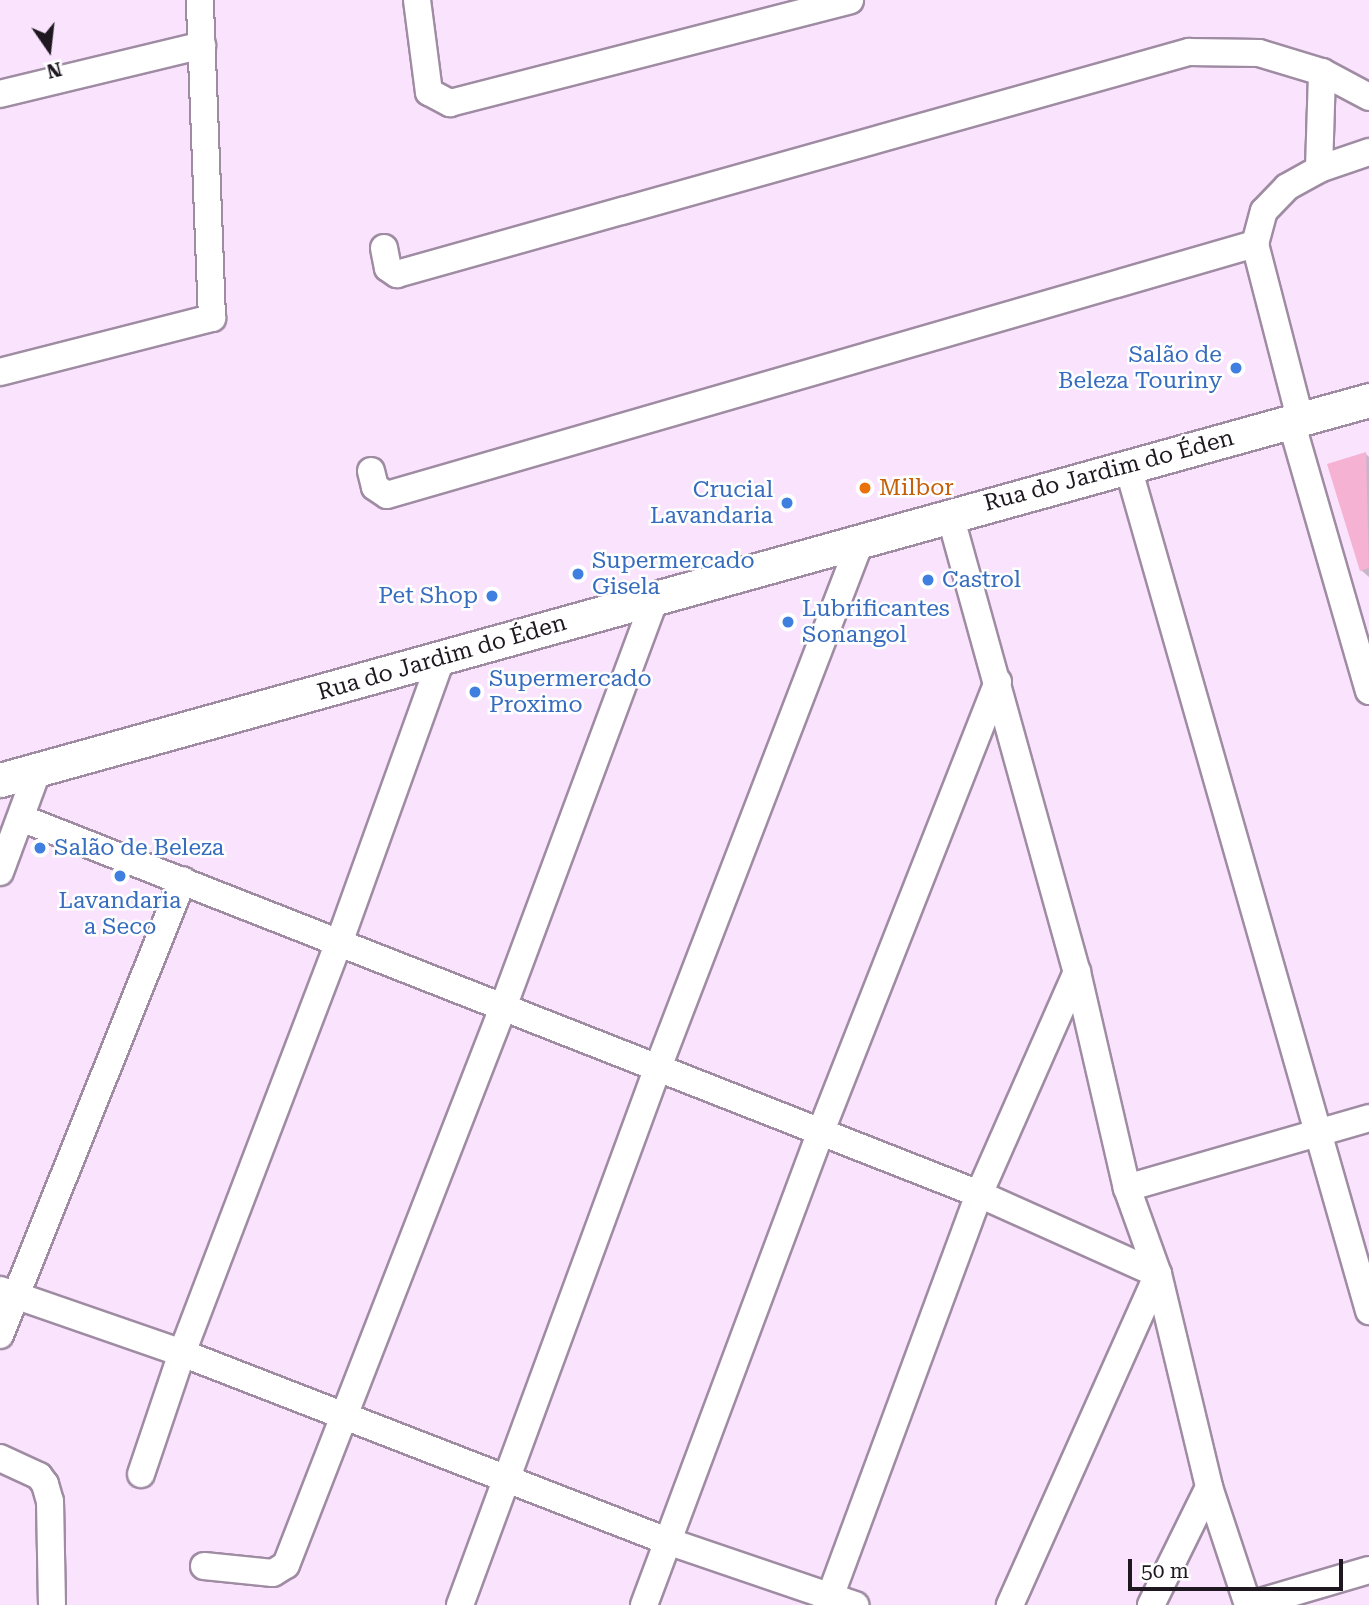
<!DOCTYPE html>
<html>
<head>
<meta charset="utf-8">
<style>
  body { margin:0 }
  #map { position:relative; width:1369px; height:1605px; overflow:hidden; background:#f9e3fd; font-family:"Roboto Serif",serif }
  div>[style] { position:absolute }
  .shadow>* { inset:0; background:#0003 }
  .building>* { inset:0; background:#f5b2d2 }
  .roads { filter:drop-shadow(2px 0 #9f8ca3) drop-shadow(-2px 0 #9f8ca3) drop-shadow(0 2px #9f8ca3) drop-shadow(0 -2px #9f8ca3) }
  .minor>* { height:26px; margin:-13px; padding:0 13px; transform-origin:13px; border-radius:13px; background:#fff }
  .tertiary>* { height:33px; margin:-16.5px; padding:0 16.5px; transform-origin:16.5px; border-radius:16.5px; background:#fff }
  .dots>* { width:19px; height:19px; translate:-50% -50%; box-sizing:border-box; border:4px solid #fff; border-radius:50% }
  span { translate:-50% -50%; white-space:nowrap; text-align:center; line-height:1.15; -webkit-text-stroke:5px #fff; paint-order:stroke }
  .shop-label { font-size:23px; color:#366cbe }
  .right { translate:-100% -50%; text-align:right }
  .left { translate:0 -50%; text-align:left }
  .street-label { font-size:23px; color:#1e1720 }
  .food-label { font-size:23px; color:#c56008 }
  .north { position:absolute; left:14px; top:14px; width:70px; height:70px; -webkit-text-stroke:5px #fff; paint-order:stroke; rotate:166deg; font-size:19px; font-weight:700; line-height:28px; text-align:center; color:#1e1720 }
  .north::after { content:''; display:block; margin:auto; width:24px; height:32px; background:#1e1720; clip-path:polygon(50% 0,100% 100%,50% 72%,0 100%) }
  .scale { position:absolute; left:1128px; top:1559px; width:215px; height:32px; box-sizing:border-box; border:4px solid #1e1720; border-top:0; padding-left:9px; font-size:21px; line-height:24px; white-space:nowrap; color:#1e1720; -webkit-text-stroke:5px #fff; paint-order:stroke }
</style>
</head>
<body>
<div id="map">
  <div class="shadow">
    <i style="clip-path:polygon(1366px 454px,1369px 457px,1369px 577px,1361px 570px)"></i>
  </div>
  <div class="building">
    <i style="clip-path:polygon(1366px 452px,1369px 568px,1360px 571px,1327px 464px)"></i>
  </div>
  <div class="roads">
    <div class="minor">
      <i style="left:417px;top:0;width:93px;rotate:82.6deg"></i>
      <i style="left:429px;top:92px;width:24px;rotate:28deg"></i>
      <i style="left:450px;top:103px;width:413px;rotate:-14.4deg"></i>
      <i style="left:0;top:94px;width:208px;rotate:-13.6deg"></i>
      <i style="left:1319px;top:169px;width:97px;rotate:-88.2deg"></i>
      <i style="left:384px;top:248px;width:20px;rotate:79deg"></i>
      <i style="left:388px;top:268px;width:11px;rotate:34deg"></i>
      <i style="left:397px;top:274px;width:823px;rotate:-15.66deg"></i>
      <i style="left:1189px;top:52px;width:70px;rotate:0.8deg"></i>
      <i style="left:1259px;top:53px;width:66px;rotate:16.8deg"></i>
      <i style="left:1322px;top:72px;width:53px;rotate:28deg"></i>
      <i style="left:0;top:372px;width:219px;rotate:-14.3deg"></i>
      <i style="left:212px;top:318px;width:318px;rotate:-92.2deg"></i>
      <i style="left:1300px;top:418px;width:180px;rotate:-104.5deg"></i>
      <i style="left:1255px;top:244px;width:34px;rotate:-75deg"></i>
      <i style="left:1264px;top:211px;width:33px;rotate:-46deg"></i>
      <i style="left:1287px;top:187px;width:37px;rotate:-29deg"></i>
      <i style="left:1319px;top:169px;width:53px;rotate:-18.8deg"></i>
      <i style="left:1291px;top:421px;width:281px;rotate:73.9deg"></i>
      <i style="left:1128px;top:467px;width:878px;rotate:74.06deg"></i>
      <i style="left:371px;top:471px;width:16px;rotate:76deg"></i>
      <i style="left:375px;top:487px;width:14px;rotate:34deg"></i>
      <i style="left:387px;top:495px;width:904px;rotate:-16.13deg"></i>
      <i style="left:950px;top:515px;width:474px;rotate:74.5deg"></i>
      <i style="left:1077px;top:972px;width:222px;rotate:77deg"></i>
      <i style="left:1127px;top:1188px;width:91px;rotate:70.2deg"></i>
      <i style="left:1158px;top:1274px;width:219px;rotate:76.5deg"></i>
      <i style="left:1209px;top:1487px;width:124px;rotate:71.7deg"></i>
      <i style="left:21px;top:818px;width:1029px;rotate:21.43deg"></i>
      <i style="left:979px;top:1194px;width:196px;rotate:24.1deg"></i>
      <i style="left:1158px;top:1274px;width:363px;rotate:114.1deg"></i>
      <i style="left:0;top:872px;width:110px;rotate:-69.7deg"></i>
      <i style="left:1127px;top:1188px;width:252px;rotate:-16.1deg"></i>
      <i style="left:0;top:1290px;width:193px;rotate:19.1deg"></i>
      <i style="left:182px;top:1353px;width:520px;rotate:21.19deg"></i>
      <i style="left:667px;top:1541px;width:199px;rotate:18.8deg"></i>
      <i style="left:0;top:1335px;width:490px;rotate:-68.1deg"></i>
      <i style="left:0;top:1458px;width:43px;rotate:24.8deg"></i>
      <i style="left:39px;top:1476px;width:10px;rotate:53deg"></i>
      <i style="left:45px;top:1484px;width:18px;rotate:74deg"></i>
      <i style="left:50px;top:1501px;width:104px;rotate:88.9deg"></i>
      <i style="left:141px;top:1474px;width:128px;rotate:-71.3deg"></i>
      <i style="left:182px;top:1353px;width:442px;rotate:-69.1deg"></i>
      <i style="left:340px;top:940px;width:298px;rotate:-70.2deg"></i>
      <i style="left:204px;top:1566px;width:69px;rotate:5.8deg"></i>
      <i style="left:273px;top:1573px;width:15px;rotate:-32deg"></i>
      <i style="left:286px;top:1565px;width:596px;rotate:-68.73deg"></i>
      <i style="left:502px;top:1010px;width:441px;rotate:-69.6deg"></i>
      <i style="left:460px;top:1605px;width:570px;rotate:-69.79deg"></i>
      <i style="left:657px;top:1070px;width:568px;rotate:-68.95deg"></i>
      <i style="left:644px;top:1605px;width:506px;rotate:-69.52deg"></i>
      <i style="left:821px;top:1131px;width:483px;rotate:-68.5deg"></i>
      <i style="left:827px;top:1605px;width:438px;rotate:-69.7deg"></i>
      <i style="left:979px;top:1194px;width:243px;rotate:-66.2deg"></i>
      <i style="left:1151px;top:1605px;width:131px;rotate:-63.8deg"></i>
      <i style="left:1250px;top:1605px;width:124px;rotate:-16.4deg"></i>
    </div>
    <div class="tertiary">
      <i style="left:0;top:780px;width:1421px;rotate:-15.51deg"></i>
    </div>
  </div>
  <div class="dots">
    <i style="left:1236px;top:368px;background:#3f7fe0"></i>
    <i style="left:865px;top:488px;background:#e8710a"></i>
    <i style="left:787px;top:503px;background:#3f7fe0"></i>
    <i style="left:578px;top:574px;background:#3f7fe0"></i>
    <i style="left:928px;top:580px;background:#3f7fe0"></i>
    <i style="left:492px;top:596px;background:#3f7fe0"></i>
    <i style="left:788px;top:622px;background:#3f7fe0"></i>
    <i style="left:475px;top:692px;background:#3f7fe0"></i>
    <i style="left:40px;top:848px;background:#3f7fe0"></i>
    <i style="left:120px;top:876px;background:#3f7fe0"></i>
  </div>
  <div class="shop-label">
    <span class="right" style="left:1222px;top:368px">Salão de<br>Beleza Touriny</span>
    <span class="right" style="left:773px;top:503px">Crucial<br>Lavandaria</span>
    <span class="left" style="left:592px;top:574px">Supermercado<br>Gisela</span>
    <span class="left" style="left:942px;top:580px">Castrol</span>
    <span class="right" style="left:478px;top:596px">Pet Shop</span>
    <span class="left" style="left:802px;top:622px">Lubrificantes<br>Sonangol</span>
    <span class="left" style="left:489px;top:692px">Supermercado<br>Proximo</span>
    <span class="left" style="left:54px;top:848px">Salão de Beleza</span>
    <span style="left:120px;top:914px">Lavandaria<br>a Seco</span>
  </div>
  <div class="street-label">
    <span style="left:1109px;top:471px;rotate:-15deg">Rua do Jardim do Éden</span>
    <span style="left:442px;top:658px;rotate:-16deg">Rua do Jardim do Éden</span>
  </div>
  <div class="food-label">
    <span class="left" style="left:879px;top:488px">Milbor</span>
  </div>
  <div class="north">N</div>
  <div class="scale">50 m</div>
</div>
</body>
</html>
